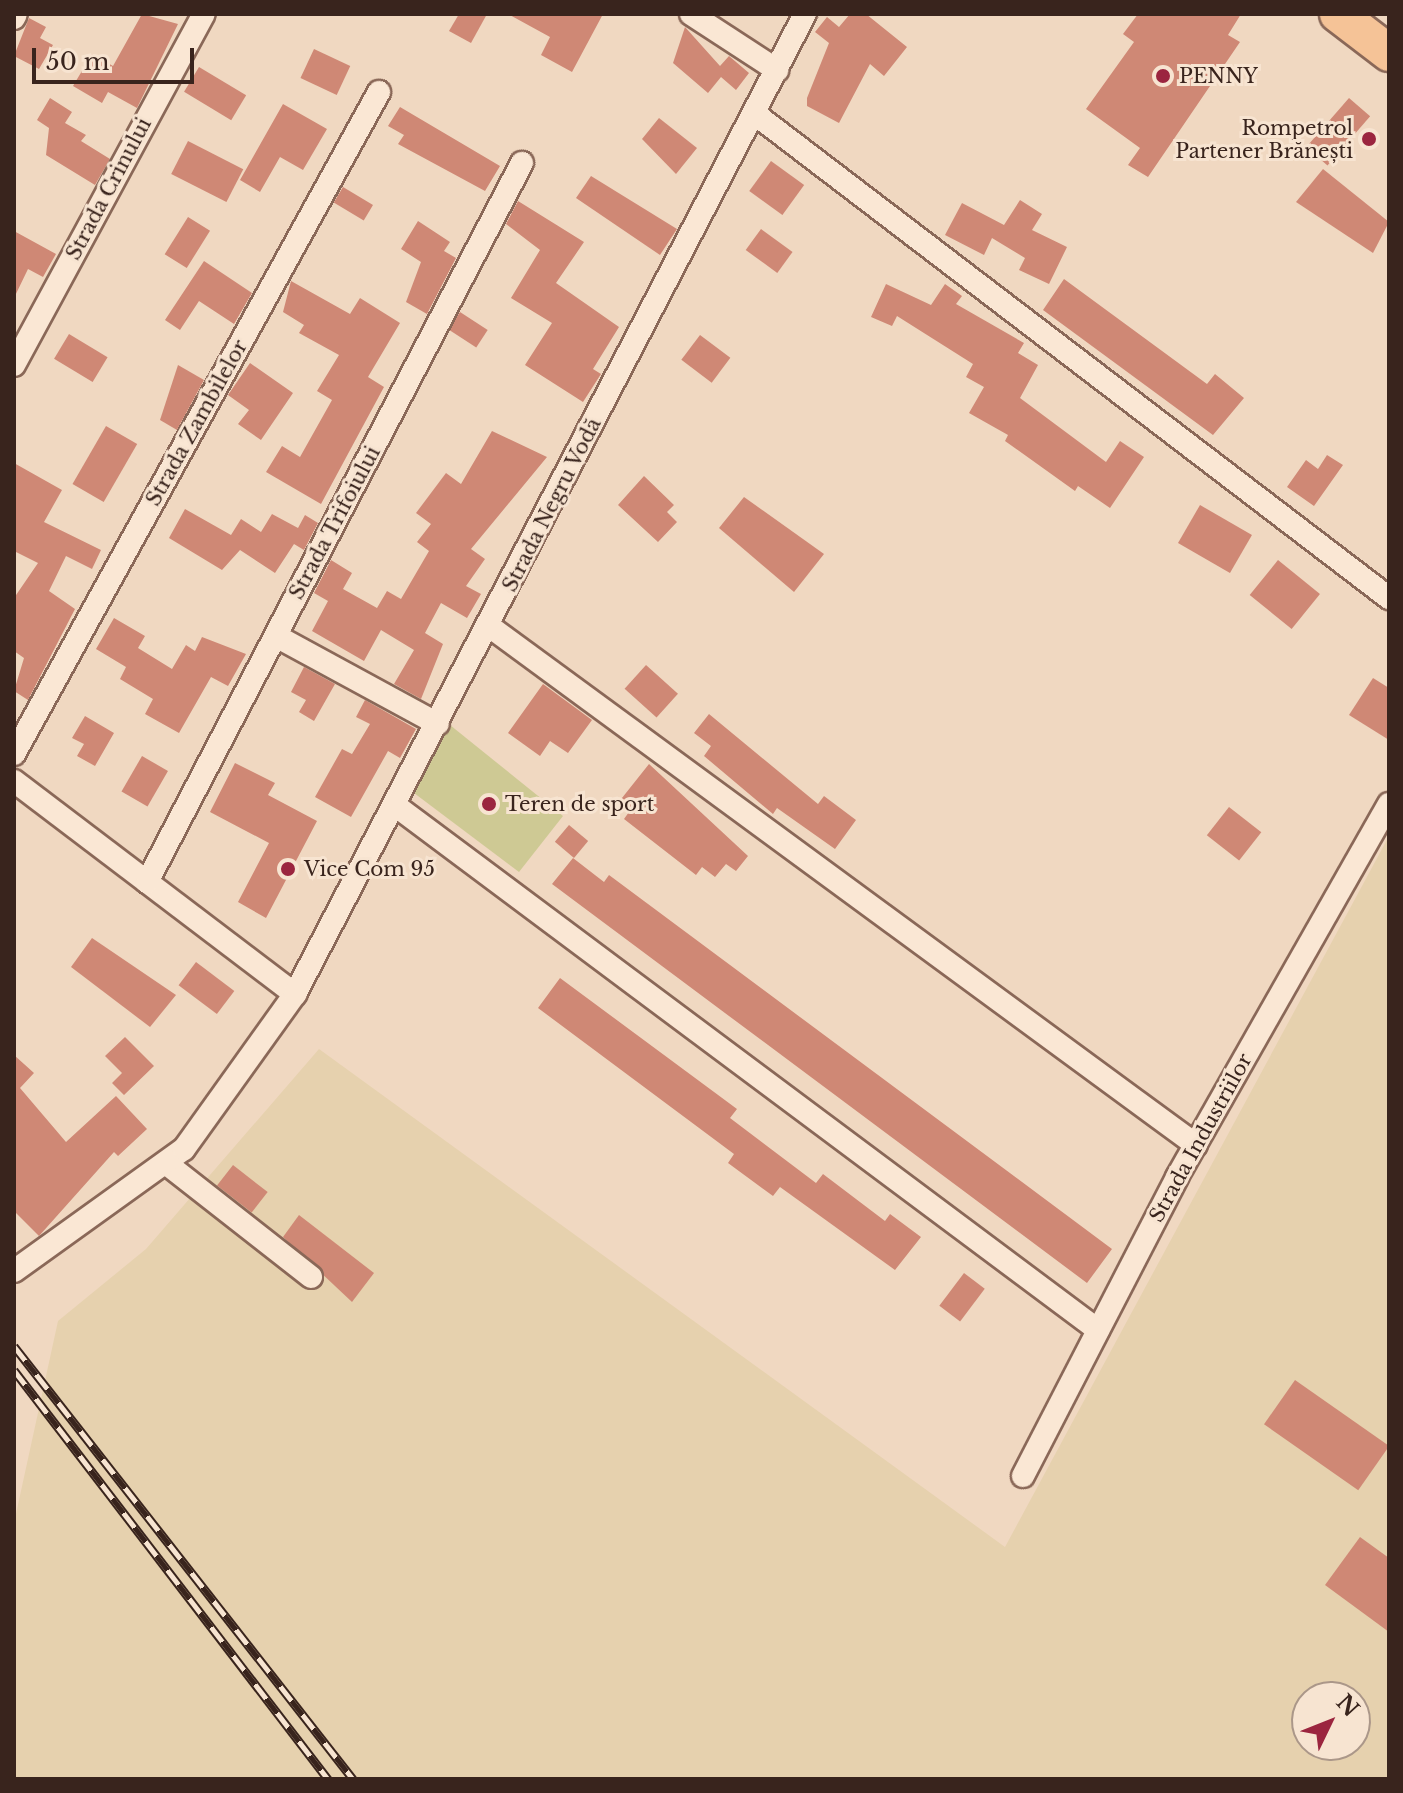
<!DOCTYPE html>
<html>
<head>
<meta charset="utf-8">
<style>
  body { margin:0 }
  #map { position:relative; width:1403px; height:1793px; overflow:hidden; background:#f0d8c1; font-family:"Libre Baskerville",serif }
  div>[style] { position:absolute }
  .farmland>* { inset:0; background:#e6d1ae }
  .green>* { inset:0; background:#cec994 }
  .building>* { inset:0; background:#cf8875; transform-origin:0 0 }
  .roads { filter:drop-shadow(2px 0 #8a6858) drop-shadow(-2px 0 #8a6858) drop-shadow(0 2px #8a6858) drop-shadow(0 -2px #8a6858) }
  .street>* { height:22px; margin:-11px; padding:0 11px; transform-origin:11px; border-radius:11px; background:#fae7d4 }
  .primary>* { height:36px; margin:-18px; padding:0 18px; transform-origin:18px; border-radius:18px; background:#f5c397 }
  .rail>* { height:9px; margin-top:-4.5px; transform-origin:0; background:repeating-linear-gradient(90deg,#f7e4d1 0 18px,#39241d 0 36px); box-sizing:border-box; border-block:2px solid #39241d }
  .dots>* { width:22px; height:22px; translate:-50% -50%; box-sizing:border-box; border:4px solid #f7e4d1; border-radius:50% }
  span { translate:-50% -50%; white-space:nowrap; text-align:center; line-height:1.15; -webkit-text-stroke:6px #f7e4d1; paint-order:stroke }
  .poi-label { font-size:20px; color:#39241d }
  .left { translate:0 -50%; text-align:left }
  .right { translate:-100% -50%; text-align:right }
  .street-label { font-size:20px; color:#39241d }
  .frame { position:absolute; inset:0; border:16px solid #39241d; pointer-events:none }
  .north { position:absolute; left:1291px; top:1681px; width:80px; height:80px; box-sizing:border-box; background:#f7e4d1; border:2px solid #ab9789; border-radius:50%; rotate:47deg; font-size:22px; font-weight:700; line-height:32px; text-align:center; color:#39241d }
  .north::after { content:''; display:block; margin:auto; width:28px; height:36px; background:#9b253f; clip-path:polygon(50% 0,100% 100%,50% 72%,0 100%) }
  .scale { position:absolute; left:32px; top:48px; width:162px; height:36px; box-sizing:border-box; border:4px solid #39241d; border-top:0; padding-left:10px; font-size:24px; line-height:28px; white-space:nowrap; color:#39241d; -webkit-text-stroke:6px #f7e4d1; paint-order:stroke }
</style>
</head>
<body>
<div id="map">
  <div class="farmland">
    <i style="clip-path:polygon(evenodd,1389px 836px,1389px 1779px,14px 1779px,14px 1523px,58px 1321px,146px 1249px,319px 1049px,1005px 1547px,1389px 836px,1307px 1697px,1355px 1697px,1355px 1745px,1307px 1745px,1307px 1697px)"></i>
  </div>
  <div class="green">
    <i style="clip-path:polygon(450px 725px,563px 816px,519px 872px,414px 793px)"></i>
  </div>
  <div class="building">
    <i style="clip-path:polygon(142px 14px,178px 24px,137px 108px,108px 92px,102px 103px,73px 86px,92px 54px,113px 66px)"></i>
    <i style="clip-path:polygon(459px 14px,487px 14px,471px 43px,449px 31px)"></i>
    <i style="clip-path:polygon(508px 14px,603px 14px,572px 72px,541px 55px,550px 37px)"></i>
    <i style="clip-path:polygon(850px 14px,866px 14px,907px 47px,884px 76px,870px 64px,839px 123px,807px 106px,807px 98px,829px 43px,815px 32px,827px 17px,839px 27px)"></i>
    <i style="clip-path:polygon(1138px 14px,1241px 14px,1228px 35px,1240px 42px,1148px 177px,1128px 165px,1140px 148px,1086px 109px,1134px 42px,1123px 34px)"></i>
    <i style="clip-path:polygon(29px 18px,46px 27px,40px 38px,53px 45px,39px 69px,14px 56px)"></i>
    <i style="clip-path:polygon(685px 27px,720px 66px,729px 56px,749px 73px,736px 90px,721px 77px,708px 93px,673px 63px)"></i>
    <i style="left:314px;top:49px;width:40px;height:32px;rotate:25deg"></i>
    <i style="left:199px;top:67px;width:55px;height:29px;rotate:31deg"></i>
    <i style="clip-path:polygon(50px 98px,72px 112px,65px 123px,86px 135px,81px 141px,110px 159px,95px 185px,46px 155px,49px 128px,37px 120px)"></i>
    <i style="left:1349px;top:98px;width:28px;height:65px;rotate:41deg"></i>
    <i style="clip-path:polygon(283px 104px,327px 129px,303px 170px,280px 157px,260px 192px,240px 180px)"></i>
    <i style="clip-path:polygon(400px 107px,500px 166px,485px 191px,398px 144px,404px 135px,388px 126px)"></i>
    <i style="clip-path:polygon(659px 118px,697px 148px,676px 174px,642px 139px)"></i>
    <i style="left:188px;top:141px;width:62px;height:37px;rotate:27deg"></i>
    <i style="left:771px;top:161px;width:41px;height:37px;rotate:36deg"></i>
    <i style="clip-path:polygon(1323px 169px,1389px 222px,1373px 253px,1296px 202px)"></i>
    <i style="clip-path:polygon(591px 176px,677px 229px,660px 255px,576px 198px)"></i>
    <i style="left:343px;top:187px;width:35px;height:18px;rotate:31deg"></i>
    <i style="clip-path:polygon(1020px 200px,1042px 214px,1032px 230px,1067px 247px,1049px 284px,1019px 270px,1025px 258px,992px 238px,984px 255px,945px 235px,962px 203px,1004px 225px)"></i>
    <i style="clip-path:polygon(518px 201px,584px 242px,556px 283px,619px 327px,593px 369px,601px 374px,583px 402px,525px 365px,552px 323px,511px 298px,540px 250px,506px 224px)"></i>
    <i style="left:188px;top:217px;width:26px;height:44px;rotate:32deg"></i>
    <i style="clip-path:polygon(418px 221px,450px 242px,444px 251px,456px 258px,427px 314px,406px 302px,421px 262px,401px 249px)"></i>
    <i style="left:761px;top:229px;width:39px;height:26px;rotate:36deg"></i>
    <i style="clip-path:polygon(14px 231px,56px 254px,43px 277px,28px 269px,14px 298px)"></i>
    <i style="clip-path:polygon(204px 261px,252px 293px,234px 324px,199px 301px,180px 330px,165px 320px)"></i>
    <i style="clip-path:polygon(1064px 279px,1207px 384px,1215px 374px,1244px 398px,1213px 435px,1043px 310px)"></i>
    <i style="clip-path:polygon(291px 281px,350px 314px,360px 298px,400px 323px,368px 377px,384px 387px,321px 504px,266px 472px,282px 446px,300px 457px,332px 400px,317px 391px,339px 355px,299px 333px,304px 325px,283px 312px)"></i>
    <i style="clip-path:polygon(886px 284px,931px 305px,945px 284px,962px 296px,956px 304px,1024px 343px,1018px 353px,1038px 365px,1020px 398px,1106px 462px,1120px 441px,1144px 457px,1110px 508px,1078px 486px,1075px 491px,1005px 441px,1008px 435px,969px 413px,984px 387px,966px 377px,973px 364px,897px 316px,892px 326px,871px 317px)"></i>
    <i style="left:460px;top:312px;width:33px;height:21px;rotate:33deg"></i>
    <i style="left:69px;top:334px;width:45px;height:29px;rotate:31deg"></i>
    <i style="left:700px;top:335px;width:38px;height:31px;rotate:37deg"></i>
    <i style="clip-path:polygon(250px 363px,293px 393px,261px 440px,238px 424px,249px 410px,228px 395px)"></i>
    <i style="clip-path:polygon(178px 365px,204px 380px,177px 430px,160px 420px)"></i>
    <i style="left:106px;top:426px;width:36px;height:67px;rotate:30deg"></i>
    <i style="clip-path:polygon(492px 431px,547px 457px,471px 549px,485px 559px,466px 586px,481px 594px,467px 618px,441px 603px,425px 633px,443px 644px,421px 699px,394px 684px,414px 650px,381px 630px,364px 661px,312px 631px,328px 601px,314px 593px,331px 560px,352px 573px,343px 589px,377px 608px,387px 591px,401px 599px,429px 551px,417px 542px,431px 524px,416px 513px,446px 473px,461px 484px)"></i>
    <i style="clip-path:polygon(1327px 455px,1343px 465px,1314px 506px,1287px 487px,1306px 460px,1318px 469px)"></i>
    <i style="clip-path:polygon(14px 463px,62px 490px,44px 522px,101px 550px,92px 569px,66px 556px,49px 591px,75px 609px,28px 700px,14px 691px,24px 658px,14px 651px,14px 598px,38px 563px,14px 551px)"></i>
    <i style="clip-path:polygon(644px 476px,674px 505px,667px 512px,677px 522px,658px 542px,618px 505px)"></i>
    <i style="clip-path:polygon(744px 497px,824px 554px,794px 592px,719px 528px)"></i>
    <i style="left:1200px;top:505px;width:60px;height:44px;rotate:30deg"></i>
    <i style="clip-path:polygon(185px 509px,231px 535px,241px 519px,261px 532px,272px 514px,298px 528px,305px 515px,318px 523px,304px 550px,294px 544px,275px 573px,240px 550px,222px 570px,169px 538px)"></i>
    <i style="left:1278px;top:560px;width:54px;height:45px;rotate:39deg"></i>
    <i style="clip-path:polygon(114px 618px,145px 636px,138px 648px,172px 669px,186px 645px,195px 651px,202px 637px,246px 654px,228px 686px,211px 677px,179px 733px,145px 714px,153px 699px,120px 679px,126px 667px,96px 649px)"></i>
    <i style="left:646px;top:665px;width:43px;height:32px;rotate:42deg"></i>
    <i style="clip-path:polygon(304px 667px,335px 684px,314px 721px,299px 712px,306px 700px,291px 692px)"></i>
    <i style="clip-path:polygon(1373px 678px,1389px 688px,1389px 740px,1349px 715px)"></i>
    <i style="clip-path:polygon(543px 684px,592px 720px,568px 753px,550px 741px,540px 756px,508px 733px)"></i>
    <i style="clip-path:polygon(365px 700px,416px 729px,400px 758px,388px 751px,351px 817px,315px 797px,342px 749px,352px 754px,370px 724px,356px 717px)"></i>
    <i style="clip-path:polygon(709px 714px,818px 804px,824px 796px,856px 820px,835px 849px,777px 808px,773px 814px,704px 756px,711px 746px,694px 733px)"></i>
    <i style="clip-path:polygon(85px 716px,114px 733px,95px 766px,77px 756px,84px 744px,72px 738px)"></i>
    <i style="left:142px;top:756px;width:30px;height:41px;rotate:30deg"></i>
    <i style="clip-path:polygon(235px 763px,275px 783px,268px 795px,317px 821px,266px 918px,238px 902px,269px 843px,210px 812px)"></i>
    <i style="clip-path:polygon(649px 764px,748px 856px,736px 871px,726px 864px,715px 877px,702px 867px,696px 875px,624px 819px,629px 812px,618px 803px)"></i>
    <i style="left:1229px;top:807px;width:41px;height:36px;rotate:38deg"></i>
    <i style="left:569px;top:825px;width:25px;height:22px;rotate:40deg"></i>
    <i style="clip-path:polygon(573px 858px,604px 882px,609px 875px,1112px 1249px,1087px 1283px,552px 884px)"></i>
    <i style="clip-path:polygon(92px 938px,176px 995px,150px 1027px,71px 967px)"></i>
    <i style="left:196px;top:962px;width:48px;height:29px;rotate:37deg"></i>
    <i style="clip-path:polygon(560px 978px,737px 1109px,730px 1118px,816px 1183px,823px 1174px,885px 1221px,890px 1214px,921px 1237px,895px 1270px,780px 1187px,773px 1196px,728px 1163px,734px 1154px,538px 1008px)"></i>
    <i style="clip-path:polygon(125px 1037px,154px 1066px,124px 1095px,112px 1083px,122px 1073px,105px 1056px)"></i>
    <i style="clip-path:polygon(14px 1055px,34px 1073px,20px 1088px,66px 1142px,116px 1096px,147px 1129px,118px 1156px,114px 1152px,39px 1236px,14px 1211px)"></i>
    <i style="left:233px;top:1165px;width:44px;height:26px;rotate:38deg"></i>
    <i style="clip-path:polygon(299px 1215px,374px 1273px,352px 1302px,283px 1237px)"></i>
    <i style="left:964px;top:1273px;width:26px;height:41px;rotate:37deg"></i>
    <i style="left:1295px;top:1380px;width:115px;height:54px;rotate:35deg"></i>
    <i style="clip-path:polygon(1360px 1537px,1389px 1558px,1389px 1632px,1325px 1585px)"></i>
  </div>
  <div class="roads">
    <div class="street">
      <i style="left:691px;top:14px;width:103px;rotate:33.1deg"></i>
      <i style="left:14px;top:18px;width:4px;rotate:-63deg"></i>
      <i style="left:755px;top:114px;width:798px;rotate:37.36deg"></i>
      <i style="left:14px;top:365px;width:399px;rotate:-61.6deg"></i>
      <i style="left:489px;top:626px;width:877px;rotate:36.28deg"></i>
      <i style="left:276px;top:636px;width:184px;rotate:28.5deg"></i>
      <i style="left:14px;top:754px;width:756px;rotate:-61.13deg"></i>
      <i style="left:14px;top:781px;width:353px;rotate:37.2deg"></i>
      <i style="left:396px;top:806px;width:876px;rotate:36.74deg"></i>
      <i style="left:147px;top:882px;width:811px;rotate:-62.46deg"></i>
      <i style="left:167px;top:1164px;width:183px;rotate:38.1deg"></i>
      <i style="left:14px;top:1271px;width:209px;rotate:-35.7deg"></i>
      <i style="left:184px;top:1149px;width:191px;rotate:-54.4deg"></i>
      <i style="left:295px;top:994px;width:1105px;rotate:-62.51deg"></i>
      <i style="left:1023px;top:1476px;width:336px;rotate:-62.7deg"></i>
      <i style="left:1177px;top:1177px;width:429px;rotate:-60.4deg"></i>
    </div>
    <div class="primary">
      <i style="left:1338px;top:14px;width:64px;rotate:37.4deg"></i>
    </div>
  </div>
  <div class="rail">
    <i style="left:14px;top:1346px;width:550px;rotate:51.94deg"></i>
    <i style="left:14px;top:1370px;width:516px;rotate:52.49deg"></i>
  </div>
  <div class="dots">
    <i style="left:1163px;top:76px;background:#9b253f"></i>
    <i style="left:1369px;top:139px;background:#9b253f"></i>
    <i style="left:489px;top:804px;background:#9b253f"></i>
    <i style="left:288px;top:869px;background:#9b253f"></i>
  </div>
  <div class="poi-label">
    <span class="left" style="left:1179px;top:76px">PENNY</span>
    <span class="right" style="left:1353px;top:140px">Rompetrol<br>Partener Brănești</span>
    <span class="left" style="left:505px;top:804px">Teren de sport</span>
    <span class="left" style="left:304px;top:869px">Vice Com 95</span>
  </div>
  <div class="street-label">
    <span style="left:109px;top:189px;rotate:-62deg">Strada Crinului</span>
    <span style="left:197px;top:423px;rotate:-61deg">Strada Zambilelor</span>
    <span style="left:552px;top:505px;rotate:-63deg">Strada Negru Vodă</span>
    <span style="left:335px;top:523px;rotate:-62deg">Strada Trifoiului</span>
    <span style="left:1201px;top:1138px;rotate:-61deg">Strada Industriilor</span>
  </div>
  <div class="frame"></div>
  <div class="north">N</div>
  <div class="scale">50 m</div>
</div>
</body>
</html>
